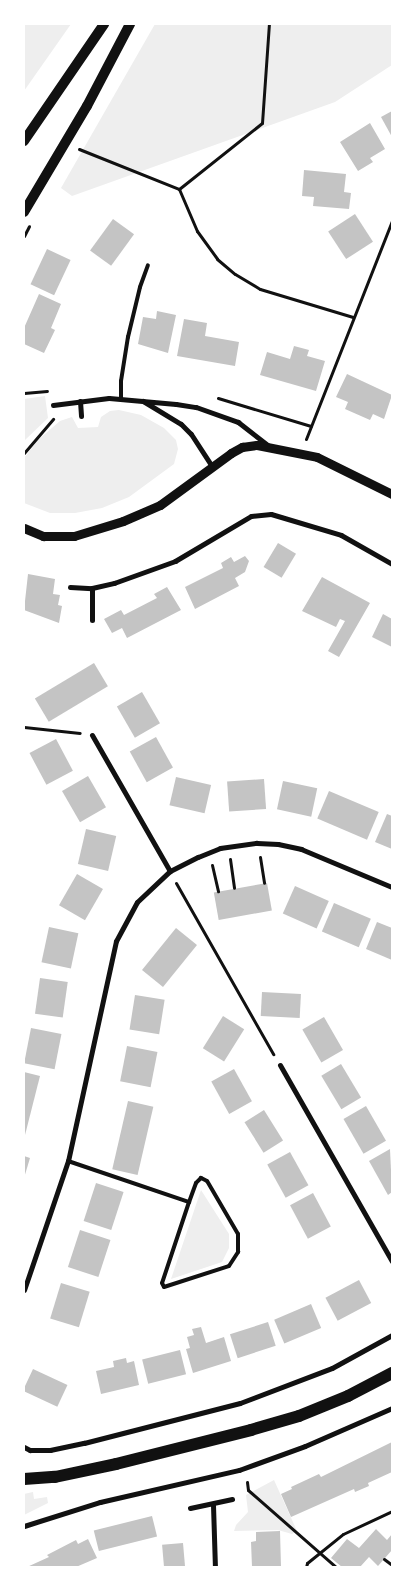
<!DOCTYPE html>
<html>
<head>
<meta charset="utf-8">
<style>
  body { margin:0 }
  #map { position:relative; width:416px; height:1591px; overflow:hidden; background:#fff; font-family:"Space Grotesk",sans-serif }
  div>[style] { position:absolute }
  .green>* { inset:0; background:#eee }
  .building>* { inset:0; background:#c4c4c4; transform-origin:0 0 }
  .path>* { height:3px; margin:-1.5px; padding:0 1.5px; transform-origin:1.5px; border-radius:1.5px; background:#111 }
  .service>* { height:4px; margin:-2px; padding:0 2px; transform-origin:2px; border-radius:2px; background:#111 }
  .minor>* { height:5px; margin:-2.5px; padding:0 2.5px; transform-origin:2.5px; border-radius:2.5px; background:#111 }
  .tertiary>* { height:9px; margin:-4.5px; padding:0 4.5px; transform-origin:4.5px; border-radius:4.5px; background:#111 }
  .secondary>* { height:10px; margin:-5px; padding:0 5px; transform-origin:5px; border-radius:5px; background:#111 }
  .primary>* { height:12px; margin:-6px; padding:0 6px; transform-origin:6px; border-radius:6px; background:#111 }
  span { translate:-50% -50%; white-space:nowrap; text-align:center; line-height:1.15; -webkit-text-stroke:5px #fff; paint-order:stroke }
  .frame { position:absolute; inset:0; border:25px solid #fff; pointer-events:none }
</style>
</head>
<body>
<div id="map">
  <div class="green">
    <i style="clip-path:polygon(24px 24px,71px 24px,24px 91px)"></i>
    <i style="clip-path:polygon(155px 24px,392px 24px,392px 65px,335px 102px,72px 196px,61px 188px)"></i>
    <i style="clip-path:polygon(45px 396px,48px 418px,24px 441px,24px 399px)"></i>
    <i style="clip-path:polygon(119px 410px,141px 415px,164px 428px,176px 440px,178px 449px,174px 464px,129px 497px,102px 508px,75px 513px,50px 513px,24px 503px,24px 458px,38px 440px,60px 421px,72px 417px,78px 428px,98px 427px,101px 417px,110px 411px)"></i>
    <i style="clip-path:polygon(201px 1190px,229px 1234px,229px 1248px,222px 1262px,171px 1279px)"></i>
    <i style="clip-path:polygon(274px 1480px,297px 1531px,292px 1534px,278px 1530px,234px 1531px,236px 1525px,248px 1512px,246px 1495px)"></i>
    <i style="clip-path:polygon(33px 1492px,34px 1499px,47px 1497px,48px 1503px,24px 1515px,24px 1494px)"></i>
  </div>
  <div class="building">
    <i style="clip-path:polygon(392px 111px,392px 137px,381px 117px)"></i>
    <i style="clip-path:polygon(370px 123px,385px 149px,370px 158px,373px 162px,358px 171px,340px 142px)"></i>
    <i style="clip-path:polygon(304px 170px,346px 174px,344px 192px,351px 193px,349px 209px,313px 206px,314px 197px,302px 196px)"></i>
    <i style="left:355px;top:214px;width:33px;height:32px;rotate:57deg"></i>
    <i style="left:113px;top:219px;width:26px;height:39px;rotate:36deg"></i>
    <i style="left:47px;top:249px;width:26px;height:39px;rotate:25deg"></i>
    <i style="clip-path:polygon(39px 294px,61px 304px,51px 328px,55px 330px,44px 353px,24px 344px,24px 328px)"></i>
    <i style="clip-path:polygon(157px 311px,176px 315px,168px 353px,138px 344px,143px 317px,156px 319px)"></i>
    <i style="clip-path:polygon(184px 319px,207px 323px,205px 336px,239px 342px,235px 366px,177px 356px)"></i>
    <i style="clip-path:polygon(294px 346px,309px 350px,307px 356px,325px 361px,316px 391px,260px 375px,267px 352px,290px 359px)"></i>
    <i style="clip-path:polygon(347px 374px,392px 395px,384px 419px,373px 414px,370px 420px,345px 409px,348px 402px,336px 397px)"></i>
    <i style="left:278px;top:543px;width:21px;height:28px;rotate:31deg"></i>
    <i style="clip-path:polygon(245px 556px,249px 561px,245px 572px,235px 578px,239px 586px,195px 609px,185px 587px,223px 568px,221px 563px,231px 557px,234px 562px)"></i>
    <i style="clip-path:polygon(28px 574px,55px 579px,53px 594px,60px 595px,58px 605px,62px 606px,59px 623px,24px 610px)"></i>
    <i style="clip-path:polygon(322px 577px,370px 603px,339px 657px,328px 651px,345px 621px,340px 619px,336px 627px,302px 611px)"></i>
    <i style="clip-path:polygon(167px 587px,181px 610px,127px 638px,122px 628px,112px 633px,104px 619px,121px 610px,124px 615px,157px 598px,154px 594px)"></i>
    <i style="clip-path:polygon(383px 614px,392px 619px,392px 647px,372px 637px)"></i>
    <i style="left:94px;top:663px;width:27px;height:69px;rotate:59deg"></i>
    <i style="left:142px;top:692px;width:36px;height:29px;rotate:60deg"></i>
    <i style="left:156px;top:737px;width:35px;height:30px;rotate:61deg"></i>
    <i style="left:56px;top:739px;width:36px;height:30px;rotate:62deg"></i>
    <i style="left:88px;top:776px;width:36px;height:30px;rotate:60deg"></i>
    <i style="left:176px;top:777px;width:36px;height:29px;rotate:13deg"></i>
    <i style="left:264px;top:779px;width:30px;height:37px;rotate:86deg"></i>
    <i style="left:283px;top:781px;width:35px;height:29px;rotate:12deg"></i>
    <i style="left:329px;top:791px;width:54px;height:30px;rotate:23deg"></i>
    <i style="clip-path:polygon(387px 814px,392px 816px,392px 849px,375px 842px)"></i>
    <i style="left:86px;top:829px;width:31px;height:36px;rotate:13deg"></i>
    <i style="left:77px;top:874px;width:30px;height:36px;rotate:30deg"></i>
    <i style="left:267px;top:883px;width:28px;height:54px;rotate:80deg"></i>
    <i style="left:295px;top:886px;width:37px;height:30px;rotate:24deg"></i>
    <i style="left:334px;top:903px;width:40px;height:31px;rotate:23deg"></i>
    <i style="clip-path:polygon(377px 922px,392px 928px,392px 960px,366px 949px)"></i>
    <i style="left:49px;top:927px;width:30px;height:36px;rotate:12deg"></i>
    <i style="left:176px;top:928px;width:27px;height:54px;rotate:39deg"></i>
    <i style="left:40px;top:978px;width:28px;height:36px;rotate:8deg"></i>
    <i style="left:262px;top:992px;width:39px;height:24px;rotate:3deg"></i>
    <i style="left:135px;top:995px;width:30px;height:35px;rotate:9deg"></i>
    <i style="left:223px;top:1016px;width:25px;height:38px;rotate:32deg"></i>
    <i style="left:324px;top:1017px;width:38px;height:25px;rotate:60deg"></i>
    <i style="left:31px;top:1028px;width:31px;height:36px;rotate:11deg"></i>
    <i style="left:127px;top:1046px;width:31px;height:36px;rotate:11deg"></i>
    <i style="left:341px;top:1064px;width:39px;height:23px;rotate:59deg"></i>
    <i style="left:234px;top:1069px;width:37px;height:26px;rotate:61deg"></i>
    <i style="clip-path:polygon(24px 1072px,40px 1076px,24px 1139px)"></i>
    <i style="left:128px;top:1101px;width:26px;height:70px;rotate:13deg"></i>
    <i style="left:366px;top:1106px;width:40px;height:26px;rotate:60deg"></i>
    <i style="left:264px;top:1110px;width:36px;height:23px;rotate:58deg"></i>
    <i style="clip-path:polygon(390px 1149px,392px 1192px,388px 1195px,369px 1161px)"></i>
    <i style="left:290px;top:1152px;width:38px;height:26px;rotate:61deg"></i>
    <i style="clip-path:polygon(24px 1156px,30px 1158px,24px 1178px)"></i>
    <i style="left:96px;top:1183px;width:29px;height:40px;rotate:18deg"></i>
    <i style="left:313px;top:1193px;width:38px;height:26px;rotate:62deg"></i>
    <i style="left:80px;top:1230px;width:32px;height:39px;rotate:18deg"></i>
    <i style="left:359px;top:1280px;width:26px;height:38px;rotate:62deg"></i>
    <i style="left:61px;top:1283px;width:30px;height:37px;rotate:17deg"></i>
    <i style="left:311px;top:1304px;width:26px;height:40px;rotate:67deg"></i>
    <i style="left:268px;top:1322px;width:25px;height:40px;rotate:72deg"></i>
    <i style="clip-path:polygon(201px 1327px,206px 1343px,224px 1337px,231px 1361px,193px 1373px,186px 1349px,190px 1348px,187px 1337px,194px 1335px,192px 1329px)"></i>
    <i style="left:180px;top:1350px;width:25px;height:39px;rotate:76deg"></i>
    <i style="clip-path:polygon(126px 1358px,127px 1363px,134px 1361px,139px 1385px,101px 1394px,96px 1371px,114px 1367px,113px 1361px)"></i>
    <i style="left:33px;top:1369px;width:38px;height:24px;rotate:25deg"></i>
    <i style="clip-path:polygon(392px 1442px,392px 1472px,368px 1483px,369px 1486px,355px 1492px,354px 1489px,291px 1517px,281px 1494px,292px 1489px,291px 1487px,319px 1474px,321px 1477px)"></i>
    <i style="left:152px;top:1516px;width:21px;height:60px;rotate:76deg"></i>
    <i style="clip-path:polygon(376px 1529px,387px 1540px,392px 1534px,392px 1550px,378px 1566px,369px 1557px,360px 1567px,342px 1567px,331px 1558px,347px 1539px,359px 1548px)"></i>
    <i style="clip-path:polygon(280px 1531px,281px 1567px,252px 1567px,251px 1542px,256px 1541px,256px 1532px)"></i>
    <i style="clip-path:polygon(88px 1539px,97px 1558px,76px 1567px,27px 1567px,49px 1557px,47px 1555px,76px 1540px,78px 1544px)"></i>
    <i style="left:183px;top:1543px;width:24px;height:21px;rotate:85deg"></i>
  </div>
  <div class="path">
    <i style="left:79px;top:149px;width:108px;rotate:21.8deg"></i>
    <i style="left:179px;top:189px;width:46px;rotate:66.8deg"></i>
    <i style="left:197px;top:231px;width:34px;rotate:54deg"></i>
    <i style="left:217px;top:259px;width:23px;rotate:40deg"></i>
    <i style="left:235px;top:274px;width:29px;rotate:31deg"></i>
    <i style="left:260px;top:289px;width:97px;rotate:16.8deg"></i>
    <i style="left:179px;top:189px;width:106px;rotate:-38.5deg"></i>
    <i style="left:262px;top:123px;width:99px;rotate:-86deg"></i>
    <i style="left:24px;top:236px;width:11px;rotate:-63deg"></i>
    <i style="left:24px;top:393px;width:23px;rotate:-5deg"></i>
    <i style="left:218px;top:398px;width:97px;rotate:16.8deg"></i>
    <i style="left:306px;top:439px;width:234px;rotate:-68.5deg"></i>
    <i style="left:24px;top:453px;width:45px;rotate:-49.5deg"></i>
    <i style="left:24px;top:727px;width:56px;rotate:6.1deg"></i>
    <i style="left:260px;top:857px;width:26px;rotate:81deg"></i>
    <i style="left:230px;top:859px;width:29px;rotate:82deg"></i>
    <i style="left:212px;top:865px;width:27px;rotate:77deg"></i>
    <i style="left:176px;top:883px;width:197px;rotate:60.4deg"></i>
    <i style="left:247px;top:1482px;width:8px;rotate:83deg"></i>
    <i style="left:248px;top:1490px;width:117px;rotate:41.2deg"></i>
    <i style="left:384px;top:1559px;width:10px;rotate:37deg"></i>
    <i style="left:306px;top:1567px;width:4px;rotate:-76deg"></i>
    <i style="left:307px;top:1563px;width:46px;rotate:-38.9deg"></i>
    <i style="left:343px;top:1534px;width:54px;rotate:-25.1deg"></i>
  </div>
  <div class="service">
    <i style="left:121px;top:398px;width:17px;rotate:-90deg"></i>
    <i style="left:121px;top:381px;width:45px;rotate:-81deg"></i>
    <i style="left:128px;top:337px;width:51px;rotate:-76.5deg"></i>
    <i style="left:140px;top:287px;width:23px;rotate:-70deg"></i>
    <i style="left:68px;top:1161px;width:128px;rotate:18.7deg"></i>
    <i style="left:189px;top:1202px;width:85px;rotate:108.4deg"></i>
    <i style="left:162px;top:1283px;width:4px;rotate:63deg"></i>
    <i style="left:164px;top:1287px;width:68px;rotate:-17.9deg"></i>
    <i style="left:229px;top:1266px;width:17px;rotate:-57deg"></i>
    <i style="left:238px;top:1252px;width:18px;rotate:-90deg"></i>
    <i style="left:238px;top:1234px;width:61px;rotate:-120.3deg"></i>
    <i style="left:207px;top:1181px;width:7px;rotate:-153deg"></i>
    <i style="left:201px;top:1178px;width:7px;rotate:135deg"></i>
    <i style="left:196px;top:1183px;width:20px;rotate:110deg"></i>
  </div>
  <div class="minor">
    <i style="left:80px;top:401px;width:15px;rotate:86deg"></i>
    <i style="left:143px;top:401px;width:44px;rotate:31.2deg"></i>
    <i style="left:181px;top:424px;width:14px;rotate:45deg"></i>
    <i style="left:191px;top:434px;width:38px;rotate:57deg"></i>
    <i style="left:53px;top:405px;width:56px;rotate:-7.1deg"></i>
    <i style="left:109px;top:398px;width:67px;rotate:5.1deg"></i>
    <i style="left:176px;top:404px;width:20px;rotate:9deg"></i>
    <i style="left:196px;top:407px;width:45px;rotate:19.7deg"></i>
    <i style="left:238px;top:422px;width:37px;rotate:38deg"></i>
    <i style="left:70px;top:587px;width:22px;rotate:3deg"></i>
    <i style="left:92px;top:588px;width:23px;rotate:-13deg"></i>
    <i style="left:114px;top:583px;width:65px;rotate:-19.8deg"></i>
    <i style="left:175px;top:561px;width:88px;rotate:-30.6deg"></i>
    <i style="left:251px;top:516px;width:20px;rotate:-6deg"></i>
    <i style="left:271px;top:514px;width:73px;rotate:16.7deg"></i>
    <i style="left:341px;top:535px;width:59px;rotate:29.6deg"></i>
    <i style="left:92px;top:620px;width:32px;rotate:-90deg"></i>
    <i style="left:92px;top:735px;width:157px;rotate:60.2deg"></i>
    <i style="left:280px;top:1065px;width:226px;rotate:60.3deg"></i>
    <i style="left:24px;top:1290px;width:136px;rotate:-71.2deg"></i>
    <i style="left:68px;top:1161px;width:225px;rotate:-77.7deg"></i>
    <i style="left:116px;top:941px;width:44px;rotate:-61.7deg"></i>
    <i style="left:137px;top:902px;width:45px;rotate:-43.2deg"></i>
    <i style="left:170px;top:871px;width:31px;rotate:-27deg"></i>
    <i style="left:198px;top:857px;width:24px;rotate:-22deg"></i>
    <i style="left:220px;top:848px;width:37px;rotate:-8deg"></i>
    <i style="left:257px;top:843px;width:21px;rotate:3deg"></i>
    <i style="left:278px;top:844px;width:24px;rotate:12deg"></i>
    <i style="left:301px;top:849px;width:99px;rotate:22.7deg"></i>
    <i style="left:24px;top:1447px;width:7px;rotate:27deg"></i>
    <i style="left:30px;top:1450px;width:20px"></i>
    <i style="left:50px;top:1450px;width:35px;rotate:-12deg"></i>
    <i style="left:84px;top:1443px;width:161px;rotate:-14.4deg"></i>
    <i style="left:240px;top:1403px;width:98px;rotate:-20.8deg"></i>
    <i style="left:332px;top:1368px;width:68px;rotate:-28.8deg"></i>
    <i style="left:213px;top:1505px;width:62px;rotate:88.2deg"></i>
    <i style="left:190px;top:1508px;width:43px;rotate:-12.1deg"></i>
    <i style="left:24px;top:1526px;width:80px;rotate:-17.5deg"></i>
    <i style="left:100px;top:1502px;width:143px;rotate:-13deg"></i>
    <i style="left:239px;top:1470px;width:70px;rotate:-20deg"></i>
    <i style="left:305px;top:1446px;width:95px;rotate:-23.6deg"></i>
  </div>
  <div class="tertiary">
    <i style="left:24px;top:528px;width:21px;rotate:23deg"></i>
    <i style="left:43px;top:536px;width:31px"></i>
    <i style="left:74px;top:536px;width:51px;rotate:-17deg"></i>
    <i style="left:123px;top:521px;width:40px;rotate:-23.4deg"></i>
    <i style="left:160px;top:505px;width:88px;rotate:-36.2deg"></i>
    <i style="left:231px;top:453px;width:13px;rotate:-29deg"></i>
    <i style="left:242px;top:447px;width:15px;rotate:-8deg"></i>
    <i style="left:257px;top:445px;width:61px;rotate:11.3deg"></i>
    <i style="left:317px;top:457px;width:84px;rotate:26.3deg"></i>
  </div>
  <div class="secondary">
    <i style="left:24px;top:141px;width:142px;rotate:-55.6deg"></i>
    <i style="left:24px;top:212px;width:123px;rotate:-59.3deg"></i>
    <i style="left:87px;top:106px;width:93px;rotate:-62.3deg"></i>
  </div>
  <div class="primary">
    <i style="left:24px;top:1479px;width:31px;rotate:-4deg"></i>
    <i style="left:55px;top:1477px;width:62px;rotate:-12deg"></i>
    <i style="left:116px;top:1464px;width:139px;rotate:-14.1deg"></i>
    <i style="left:251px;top:1430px;width:50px;rotate:-16.3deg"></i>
    <i style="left:299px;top:1416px;width:53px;rotate:-22.2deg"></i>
    <i style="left:348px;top:1396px;width:50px;rotate:-27.6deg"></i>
  </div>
  <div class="frame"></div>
</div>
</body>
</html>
